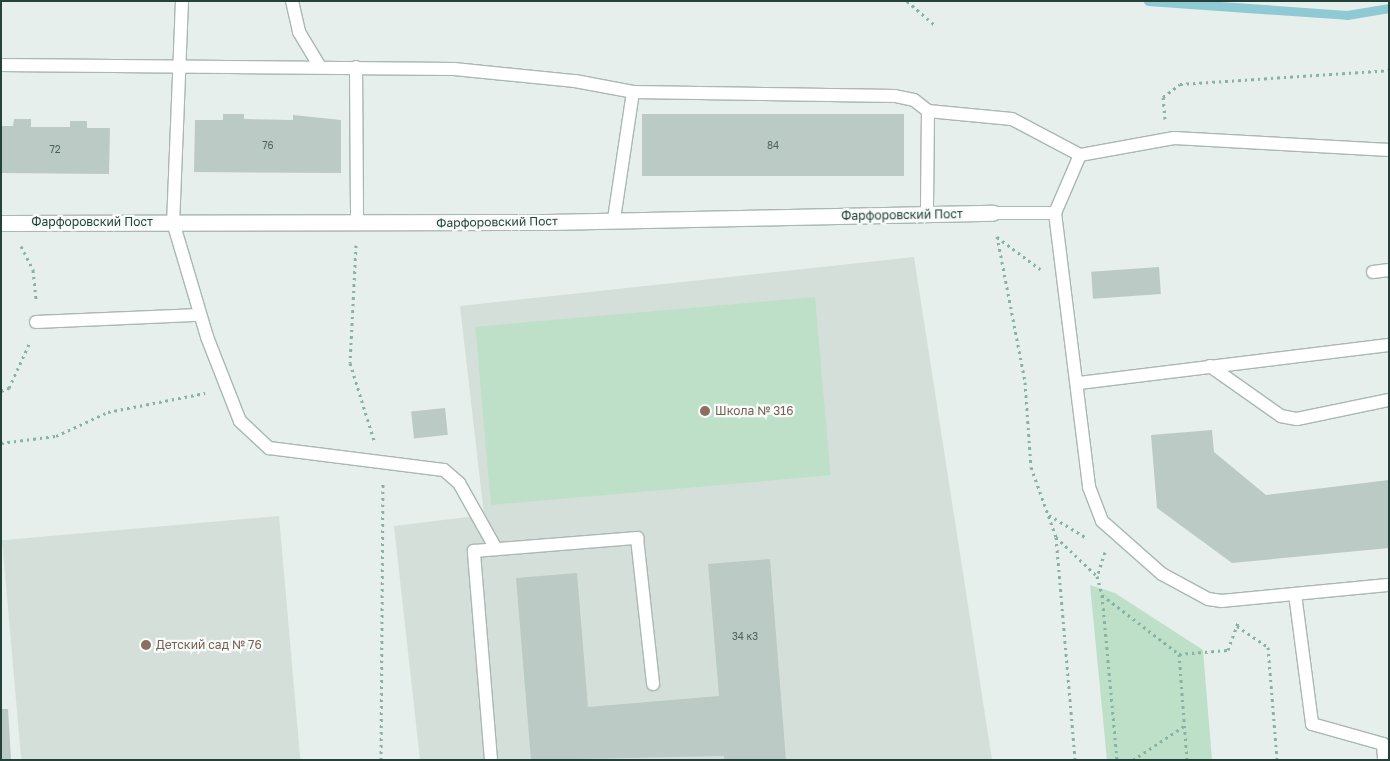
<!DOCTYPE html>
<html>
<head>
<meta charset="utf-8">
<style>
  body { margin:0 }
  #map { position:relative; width:1390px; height:761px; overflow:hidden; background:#e6efeb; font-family:"Golos Text",sans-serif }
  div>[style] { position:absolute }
  .built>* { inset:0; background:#d4dfda; transform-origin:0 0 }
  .green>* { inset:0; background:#bfe0c8; transform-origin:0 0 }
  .stream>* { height:9px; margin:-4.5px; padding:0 4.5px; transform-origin:4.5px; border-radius:4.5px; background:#8ec9d4 }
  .building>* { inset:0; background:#bbcac4; transform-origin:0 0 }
  .path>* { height:3px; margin-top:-1.5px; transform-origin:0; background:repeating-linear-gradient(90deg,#86b3a5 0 2.5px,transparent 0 6.5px) }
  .roads { filter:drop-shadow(1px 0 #a8b8b2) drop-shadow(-1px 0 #a8b8b2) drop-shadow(0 1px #a8b8b2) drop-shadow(0 -1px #a8b8b2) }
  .lane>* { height:12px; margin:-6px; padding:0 6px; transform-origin:6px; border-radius:6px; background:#fff }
  .street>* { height:15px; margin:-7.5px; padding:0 7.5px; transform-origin:7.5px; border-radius:7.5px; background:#fff }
  .dots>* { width:14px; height:14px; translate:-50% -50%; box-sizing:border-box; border:2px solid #f7fbf9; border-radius:50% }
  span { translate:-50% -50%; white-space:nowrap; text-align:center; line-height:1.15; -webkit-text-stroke:4.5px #f7fbf9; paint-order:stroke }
  .number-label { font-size:10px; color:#4a645c }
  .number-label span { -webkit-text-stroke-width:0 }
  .street-label { font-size:12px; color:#24423a }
  .education-label { font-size:12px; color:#785e54 }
  .left { translate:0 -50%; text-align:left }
  .frame { position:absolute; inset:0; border:2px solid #24423a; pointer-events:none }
</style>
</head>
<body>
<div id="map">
  <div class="built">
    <i style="clip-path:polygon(914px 257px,992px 760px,420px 760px,394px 526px,484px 515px,460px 306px)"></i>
    <i style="left:279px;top:516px;width:245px;height:278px;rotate:85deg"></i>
  </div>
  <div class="green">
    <i style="left:815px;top:297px;width:179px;height:341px;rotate:85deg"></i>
    <i style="clip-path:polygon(1090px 585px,1115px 593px,1203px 650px,1212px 760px,1107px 760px)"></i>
  </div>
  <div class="stream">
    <i style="left:1148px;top:1px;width:199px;rotate:4deg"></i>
    <i style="left:1347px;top:15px;width:43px;rotate:-9.5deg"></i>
  </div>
  <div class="building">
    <i style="clip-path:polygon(223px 114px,244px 114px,244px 119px,293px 120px,293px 115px,341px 120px,341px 173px,194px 172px,195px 120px,223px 120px)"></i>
    <i style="left:642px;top:114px;width:262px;height:62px"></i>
    <i style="clip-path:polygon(14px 119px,31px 119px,31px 127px,70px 127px,70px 121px,87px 121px,87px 128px,110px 128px,109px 174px,1px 173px,1px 126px,13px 126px)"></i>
    <i style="left:1159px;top:267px;width:27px;height:68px;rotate:86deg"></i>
    <i style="left:445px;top:408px;width:27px;height:34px;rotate:84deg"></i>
    <i style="clip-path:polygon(1212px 430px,1214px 452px,1266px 495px,1389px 480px,1389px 548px,1232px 563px,1157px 508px,1151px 435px)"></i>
    <i style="clip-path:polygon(770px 559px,786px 760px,724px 760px,724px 756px,531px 760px,516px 578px,577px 573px,588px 707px,719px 696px,708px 564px)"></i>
    <i style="clip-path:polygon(1px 709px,8px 709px,11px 760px,1px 760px)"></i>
  </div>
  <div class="path">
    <i style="left:907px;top:1px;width:38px;rotate:41deg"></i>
    <i style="left:1165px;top:119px;width:22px;rotate:-95deg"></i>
    <i style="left:1163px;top:97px;width:21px;rotate:-37deg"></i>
    <i style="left:1180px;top:84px;width:209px;rotate:-3.8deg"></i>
    <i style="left:997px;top:236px;width:149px;rotate:79.1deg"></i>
    <i style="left:1025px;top:382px;width:85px;rotate:86deg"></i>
    <i style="left:1031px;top:467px;width:74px;rotate:70.3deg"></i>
    <i style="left:1056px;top:537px;width:224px;rotate:85.1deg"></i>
    <i style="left:997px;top:237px;width:54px;rotate:36.7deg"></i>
    <i style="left:356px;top:245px;width:118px;rotate:92.9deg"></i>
    <i style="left:350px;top:363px;width:81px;rotate:72.7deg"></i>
    <i style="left:21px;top:246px;width:27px;rotate:63deg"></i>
    <i style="left:33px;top:270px;width:31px;rotate:84deg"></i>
    <i style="left:1px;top:391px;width:9px;rotate:-21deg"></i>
    <i style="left:9px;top:388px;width:51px;rotate:-65.5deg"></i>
    <i style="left:1px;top:443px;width:55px;rotate:-7.3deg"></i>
    <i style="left:56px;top:436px;width:57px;rotate:-24.8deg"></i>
    <i style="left:108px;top:412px;width:99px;rotate:-11.1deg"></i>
    <i style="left:1049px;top:515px;width:42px;rotate:31.4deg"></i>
    <i style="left:1056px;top:537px;width:57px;rotate:43.6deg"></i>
    <i style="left:1105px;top:552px;width:25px;rotate:108deg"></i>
    <i style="left:1097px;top:576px;width:20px;rotate:75deg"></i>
    <i style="left:1102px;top:595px;width:97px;rotate:37.5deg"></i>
    <i style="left:1102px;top:595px;width:166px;rotate:84.8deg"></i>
    <i style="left:1237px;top:626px;width:37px;rotate:34deg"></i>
    <i style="left:1268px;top:647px;width:113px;rotate:85.4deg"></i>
    <i style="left:381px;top:760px;width:277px;rotate:-89.6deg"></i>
    <i style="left:1133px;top:760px;width:61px;rotate:-33.7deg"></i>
    <i style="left:1187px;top:760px;width:106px;rotate:-94.3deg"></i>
    <i style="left:1179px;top:654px;width:49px;rotate:-4.7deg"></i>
    <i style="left:1228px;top:650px;width:32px;rotate:-70deg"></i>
  </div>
  <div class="roads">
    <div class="lane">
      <i style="left:182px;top:1px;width:221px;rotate:92.3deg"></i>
      <i style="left:173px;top:222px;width:120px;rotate:73.5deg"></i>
      <i style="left:207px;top:337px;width:90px;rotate:68.6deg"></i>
      <i style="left:240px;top:421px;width:40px;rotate:43deg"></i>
      <i style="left:269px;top:448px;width:176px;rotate:7.2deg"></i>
      <i style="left:444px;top:470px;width:20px;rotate:41deg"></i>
      <i style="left:459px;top:483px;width:76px;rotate:60.7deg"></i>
      <i style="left:292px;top:1px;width:32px;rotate:77deg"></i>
      <i style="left:299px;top:32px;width:41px;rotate:59deg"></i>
      <i style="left:1px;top:65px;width:453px;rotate:0.5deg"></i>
      <i style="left:454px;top:69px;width:122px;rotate:5.7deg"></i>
      <i style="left:575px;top:81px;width:59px;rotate:10.7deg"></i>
      <i style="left:633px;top:92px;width:262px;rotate:0.9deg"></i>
      <i style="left:895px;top:96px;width:19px;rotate:12deg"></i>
      <i style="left:914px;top:100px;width:18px;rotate:38deg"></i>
      <i style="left:928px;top:111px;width:104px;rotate:90.6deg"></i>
      <i style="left:356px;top:67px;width:156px;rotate:89.6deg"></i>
      <i style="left:928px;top:111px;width:84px;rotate:5.4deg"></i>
      <i style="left:1012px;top:119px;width:77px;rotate:27.9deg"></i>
      <i style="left:1389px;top:150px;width:215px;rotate:-176.8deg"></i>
      <i style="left:1174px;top:138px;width:96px;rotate:169.7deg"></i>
      <i style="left:1080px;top:155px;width:63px;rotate:113.3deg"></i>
      <i style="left:1055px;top:213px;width:276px;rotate:82.9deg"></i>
      <i style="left:1089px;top:487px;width:36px;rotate:69deg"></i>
      <i style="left:1102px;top:521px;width:80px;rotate:41.5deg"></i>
      <i style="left:1162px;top:574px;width:52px;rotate:28.5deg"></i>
      <i style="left:1208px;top:599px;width:14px;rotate:8deg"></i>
      <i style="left:1222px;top:601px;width:168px;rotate:-5.5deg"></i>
      <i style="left:993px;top:213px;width:62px"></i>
      <i style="left:614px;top:219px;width:128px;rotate:-81.5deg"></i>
      <i style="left:1373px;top:272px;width:16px;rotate:-7deg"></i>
      <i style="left:36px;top:322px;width:163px;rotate:-2.5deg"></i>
      <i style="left:1210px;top:366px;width:87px;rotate:35.2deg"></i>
      <i style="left:1281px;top:416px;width:16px;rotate:11deg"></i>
      <i style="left:1297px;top:419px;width:94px;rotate:-11.7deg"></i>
      <i style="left:1079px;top:383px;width:312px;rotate:-7deg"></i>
      <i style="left:1295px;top:594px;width:131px;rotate:82.5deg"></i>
      <i style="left:1312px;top:724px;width:74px;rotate:15.7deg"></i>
      <i style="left:1383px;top:744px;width:16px;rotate:86deg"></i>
      <i style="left:491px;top:760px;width:210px;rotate:-94.7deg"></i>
      <i style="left:474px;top:551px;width:164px;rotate:-4.6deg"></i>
      <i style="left:637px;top:538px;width:147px;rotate:83.7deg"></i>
    </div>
    <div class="street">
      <i style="left:1px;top:223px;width:547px;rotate:-0.1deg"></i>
      <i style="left:548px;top:222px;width:445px;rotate:-1.2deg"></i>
    </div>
  </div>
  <div class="dots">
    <i style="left:705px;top:411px;background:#8d6e63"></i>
    <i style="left:146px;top:645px;background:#8d6e63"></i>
  </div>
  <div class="number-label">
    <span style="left:268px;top:146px">76</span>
    <span style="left:773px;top:146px">84</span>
    <span style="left:55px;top:150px">72</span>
    <span style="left:745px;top:637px">34 к3</span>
  </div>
  <div class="street-label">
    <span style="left:902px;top:215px;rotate:-1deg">Фарфоровский Пост</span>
    <span style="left:92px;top:222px">Фарфоровский Пост</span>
    <span style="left:497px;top:222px;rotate:-1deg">Фарфоровский Пост</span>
  </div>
  <div class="education-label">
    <span class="left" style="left:715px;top:411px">Школа № 316</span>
    <span class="left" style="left:156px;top:645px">Детский сад № 76</span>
  </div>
  <div class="frame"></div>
</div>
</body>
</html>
